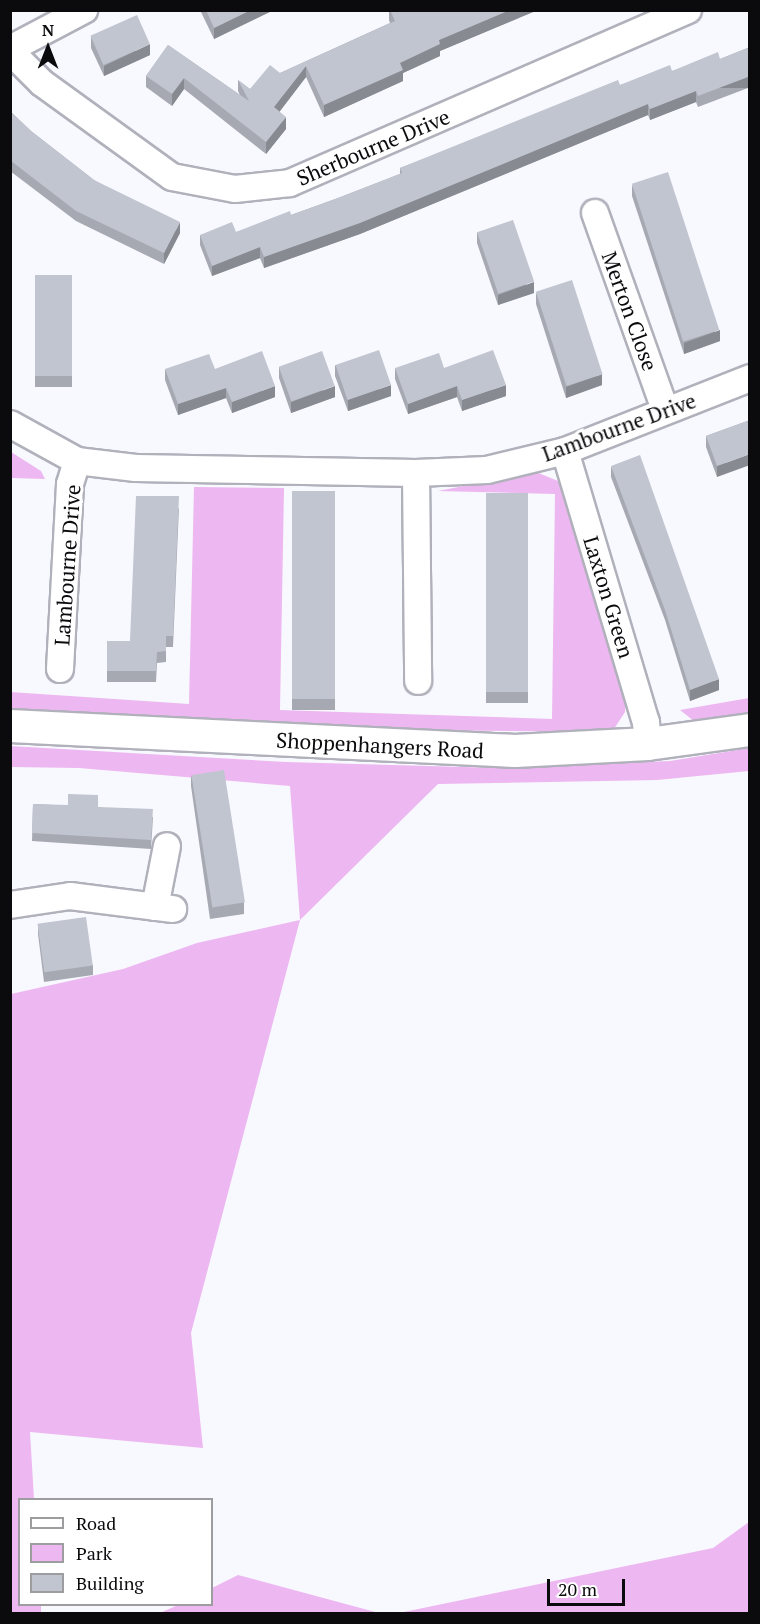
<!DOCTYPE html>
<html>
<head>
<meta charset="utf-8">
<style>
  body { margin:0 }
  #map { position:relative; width:760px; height:1624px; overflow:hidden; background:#f8f8ff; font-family:"PT Serif",serif }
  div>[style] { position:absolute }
  .green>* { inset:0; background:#edb7f1 }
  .roads { filter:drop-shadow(2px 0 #b1b1bc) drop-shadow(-2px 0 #b1b1bc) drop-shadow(0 2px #b1b1bc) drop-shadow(0 -2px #b1b1bc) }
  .minor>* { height:26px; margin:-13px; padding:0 13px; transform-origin:13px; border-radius:13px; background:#fff }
  .tertiary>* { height:32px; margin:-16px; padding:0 16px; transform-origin:16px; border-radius:16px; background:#fff }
  .wall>* { inset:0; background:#a6a9b2; transform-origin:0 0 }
  .shaded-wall>* { inset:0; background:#878a91; transform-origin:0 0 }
  .building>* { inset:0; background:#c1c5cf; transform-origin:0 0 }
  span { translate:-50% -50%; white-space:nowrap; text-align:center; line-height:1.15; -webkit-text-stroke:6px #fff; paint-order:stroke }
  .street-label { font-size:21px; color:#0b0b0e }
  .frame { position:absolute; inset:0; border:12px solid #0b0b0e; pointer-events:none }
  .legend { position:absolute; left:18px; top:1498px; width:195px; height:108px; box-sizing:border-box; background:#fff; border:2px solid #9d9d9f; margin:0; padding:8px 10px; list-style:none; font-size:18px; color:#0b0b0e }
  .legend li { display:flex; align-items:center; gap:12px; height:30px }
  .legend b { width:30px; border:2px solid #9d9d9f }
  .north { position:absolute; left:18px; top:18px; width:60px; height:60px; -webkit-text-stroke:4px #fff; paint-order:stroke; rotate:0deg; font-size:16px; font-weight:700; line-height:24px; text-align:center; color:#0b0b0e }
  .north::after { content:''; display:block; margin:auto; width:21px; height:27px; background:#0b0b0e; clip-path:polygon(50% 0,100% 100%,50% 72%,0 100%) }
  .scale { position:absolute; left:547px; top:1579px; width:78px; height:27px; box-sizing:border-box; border:3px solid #0b0b0e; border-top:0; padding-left:8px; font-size:18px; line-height:21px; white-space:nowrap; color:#0b0b0e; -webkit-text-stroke:4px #fff; paint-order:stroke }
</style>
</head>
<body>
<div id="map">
  <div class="green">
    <i style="clip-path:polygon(11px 452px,41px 471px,45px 479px,11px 478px)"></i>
    <i style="clip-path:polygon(536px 472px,558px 481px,572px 507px,627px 684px,625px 712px,612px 732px,274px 729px,11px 713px,10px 692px,189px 704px,194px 487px,284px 488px,280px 710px,552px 719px,555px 494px,438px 491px)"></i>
    <i style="clip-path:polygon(749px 698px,749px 717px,699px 725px,680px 710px)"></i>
    <i style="clip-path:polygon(10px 746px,286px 762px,498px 768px,670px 761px,750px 748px,749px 771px,657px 780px,438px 784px,300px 920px,191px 1333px,203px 1448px,30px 1432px,34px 1499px,20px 1500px,20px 1604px,41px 1605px,41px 1614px,11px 1613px,11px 994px,123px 969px,197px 943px,300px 920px,290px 786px,79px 768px,11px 767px)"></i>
    <i style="clip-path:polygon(749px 1522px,749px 1613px,399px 1613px,713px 1548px)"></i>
    <i style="clip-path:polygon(238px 1575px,379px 1613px,160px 1613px,178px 1605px,212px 1604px,212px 1588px)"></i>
  </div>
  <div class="roads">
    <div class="minor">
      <i style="left:10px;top:49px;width:84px;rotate:-27.8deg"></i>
      <i style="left:10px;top:51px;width:45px;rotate:45deg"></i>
      <i style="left:42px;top:83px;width:160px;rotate:35.9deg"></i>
      <i style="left:172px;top:177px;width:64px;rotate:10.8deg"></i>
      <i style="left:235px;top:189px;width:55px;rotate:-6.2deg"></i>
      <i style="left:290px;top:183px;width:434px;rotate:-23.5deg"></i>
      <i style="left:595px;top:213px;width:209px;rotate:70.4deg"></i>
      <i style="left:10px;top:424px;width:77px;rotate:28.9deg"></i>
      <i style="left:77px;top:461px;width:59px;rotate:6.8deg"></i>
      <i style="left:136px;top:468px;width:280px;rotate:1deg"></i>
      <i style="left:416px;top:473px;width:71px;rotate:-2.4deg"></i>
      <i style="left:487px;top:470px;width:80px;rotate:-13.7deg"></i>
      <i style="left:565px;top:451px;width:199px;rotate:-21.5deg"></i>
      <i style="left:565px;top:451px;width:283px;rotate:73.4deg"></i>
      <i style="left:646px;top:722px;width:22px;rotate:85deg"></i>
      <i style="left:416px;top:473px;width:208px;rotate:89.4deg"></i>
      <i style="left:60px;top:669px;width:185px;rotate:-86.9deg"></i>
      <i style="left:70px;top:484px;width:24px;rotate:-73deg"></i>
      <i style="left:10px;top:905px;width:61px;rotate:-8.5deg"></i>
      <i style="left:70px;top:896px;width:104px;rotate:7.2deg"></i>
      <i style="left:155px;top:907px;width:62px;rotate:-78.9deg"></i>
    </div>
    <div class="tertiary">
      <i style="left:10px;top:726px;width:506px;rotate:2.83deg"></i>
      <i style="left:515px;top:751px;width:133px;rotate:-3deg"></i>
      <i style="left:648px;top:744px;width:103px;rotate:-7.8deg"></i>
    </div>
  </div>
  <div class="wall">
    <i style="clip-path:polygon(200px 10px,274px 10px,214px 39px)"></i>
    <i style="clip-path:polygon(389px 10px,538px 10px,440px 51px,440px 56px,403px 73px,403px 81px,324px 117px,306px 77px,279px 112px,286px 129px,266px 154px,184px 89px,172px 106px,146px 87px,146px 76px,168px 45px,240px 95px,238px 91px,238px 80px,250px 89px,280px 73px,390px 23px,389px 20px)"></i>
    <i style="clip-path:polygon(91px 37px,150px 55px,104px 76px,91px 48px)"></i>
    <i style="clip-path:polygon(750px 47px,750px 92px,748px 88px,698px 107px,696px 102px,650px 120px,648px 115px,360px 234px,264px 268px,260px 258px,212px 276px,200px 245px,200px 235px,236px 232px,291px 215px,338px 198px,400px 174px,400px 168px,620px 85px,672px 71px,720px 59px)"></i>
    <i style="clip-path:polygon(10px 111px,31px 131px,94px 180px,180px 233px,164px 264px,76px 221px,10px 171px)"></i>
    <i style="clip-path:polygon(632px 185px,720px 341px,684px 354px,632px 196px)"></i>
    <i style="clip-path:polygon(477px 232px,534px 293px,498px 305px,477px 243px)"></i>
    <i style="left:35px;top:275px;width:37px;height:112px"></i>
    <i style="clip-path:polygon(536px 293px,602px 385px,566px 398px,536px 304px)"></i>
    <i style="clip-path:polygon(335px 365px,391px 396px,348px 411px,335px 376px)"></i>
    <i style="clip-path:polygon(279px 367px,335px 397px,291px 413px,279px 378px)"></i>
    <i style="clip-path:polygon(395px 368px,444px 368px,506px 396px,462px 411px,457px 397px,408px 414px,395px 379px)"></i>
    <i style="clip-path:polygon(165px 369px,215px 369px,275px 397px,232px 413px,226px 398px,178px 415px,165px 380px)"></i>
    <i style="clip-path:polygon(750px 420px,717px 477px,706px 447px,706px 436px)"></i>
    <i style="clip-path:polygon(611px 466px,719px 690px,690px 701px,665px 620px,611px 477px)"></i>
    <i style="left:292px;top:491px;width:43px;height:219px"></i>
    <i style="left:486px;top:493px;width:42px;height:210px"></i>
    <i style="clip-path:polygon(179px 507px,173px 647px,166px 647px,166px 662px,157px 663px,156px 682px,107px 682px,107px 641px,130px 641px)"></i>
    <i style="clip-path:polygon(191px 775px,244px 903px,244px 914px,210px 919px,191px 786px)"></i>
    <i style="clip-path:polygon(33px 804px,98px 807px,153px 817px,151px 849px,32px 841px)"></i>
    <i style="clip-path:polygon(38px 924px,93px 965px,93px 975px,44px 982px,38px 934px)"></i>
  </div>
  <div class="shaded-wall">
    <i style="clip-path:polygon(251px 10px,274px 10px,214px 39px,214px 28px)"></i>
    <i style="clip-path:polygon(510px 10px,538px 10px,440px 51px,440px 56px,403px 73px,403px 81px,324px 117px,324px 105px,439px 40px)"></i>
    <i style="clip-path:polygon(150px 44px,150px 55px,104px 76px,104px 66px)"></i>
    <i style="clip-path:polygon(306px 66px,306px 77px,274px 119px,274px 107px)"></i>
    <i style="left:748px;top:77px;width:11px;height:53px;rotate:90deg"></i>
    <i style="clip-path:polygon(184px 78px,184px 89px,172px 106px,172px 94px)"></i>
    <i style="clip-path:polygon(696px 91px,696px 102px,650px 120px,650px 109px)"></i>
    <i style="clip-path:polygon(648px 104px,648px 115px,360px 234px,264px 268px,264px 257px)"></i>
    <i style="clip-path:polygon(286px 117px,286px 129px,266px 154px,266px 142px)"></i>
    <i style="clip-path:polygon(180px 222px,180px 233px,164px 264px,164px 253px)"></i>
    <i style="clip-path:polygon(260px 247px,260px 258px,212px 276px,212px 266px)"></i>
    <i style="clip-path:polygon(534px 282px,534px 293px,498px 305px,498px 295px)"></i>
    <i style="clip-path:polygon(720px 330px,720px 341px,684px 354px,684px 343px)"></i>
    <i style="clip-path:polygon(602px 374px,602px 385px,566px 398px,566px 387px)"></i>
    <i style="clip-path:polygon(391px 385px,391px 396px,348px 411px,348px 400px)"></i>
    <i style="clip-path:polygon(506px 385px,506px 396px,462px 411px,462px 400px)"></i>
    <i style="clip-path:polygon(275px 386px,275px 397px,232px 413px,232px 402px)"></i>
    <i style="clip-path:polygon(335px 386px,335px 397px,291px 413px,291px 402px)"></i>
    <i style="clip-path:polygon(457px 386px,457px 397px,408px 414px,408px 404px)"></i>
    <i style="clip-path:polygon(226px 388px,226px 398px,178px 415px,178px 404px)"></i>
    <i style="clip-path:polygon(750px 454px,750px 465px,717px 477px,717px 466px)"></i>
    <i style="clip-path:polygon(719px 679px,719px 690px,690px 701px,690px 690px)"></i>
  </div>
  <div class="building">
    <i style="clip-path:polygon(206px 10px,251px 10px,214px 28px)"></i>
    <i style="clip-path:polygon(390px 10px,510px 10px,439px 40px,440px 44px,400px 63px,403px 70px,324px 105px,306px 66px,274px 107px,286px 117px,266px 142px,184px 78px,172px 94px,146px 76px,168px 45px,249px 101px,238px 80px,250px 89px,270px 65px,280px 73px,395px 21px)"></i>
    <i style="left:137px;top:15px;width:32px;height:51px;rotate:66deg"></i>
    <i style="clip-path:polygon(750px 47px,750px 82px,748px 77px,698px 96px,696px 91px,650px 109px,648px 104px,360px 223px,264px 257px,260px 247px,212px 266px,200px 235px,232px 222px,236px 232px,290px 211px,291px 215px,338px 198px,402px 173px,400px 168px,618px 80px,620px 85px,670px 65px,672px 71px,718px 52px,720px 59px)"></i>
    <i style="clip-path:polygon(10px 111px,31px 131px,94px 180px,180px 222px,164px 253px,76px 211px,11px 161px)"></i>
    <i style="left:668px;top:172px;width:166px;height:38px;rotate:72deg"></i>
    <i style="left:513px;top:220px;width:65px;height:38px;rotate:71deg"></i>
    <i style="left:35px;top:275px;width:37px;height:101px"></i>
    <i style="left:572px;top:280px;width:99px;height:38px;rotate:72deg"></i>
    <i style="left:379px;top:350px;width:37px;height:46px;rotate:71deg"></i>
    <i style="clip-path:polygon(493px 350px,506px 385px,462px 400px,457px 386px,408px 404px,395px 368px,439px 353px,444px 368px)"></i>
    <i style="clip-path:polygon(262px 351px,275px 386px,232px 402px,226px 388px,178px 404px,165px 369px,209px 354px,215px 369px)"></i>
    <i style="left:322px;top:351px;width:37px;height:46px;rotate:70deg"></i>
    <i style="clip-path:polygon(750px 420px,750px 454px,717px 466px,706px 436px)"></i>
    <i style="clip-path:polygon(640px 455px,719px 679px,690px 690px,665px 610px,611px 466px)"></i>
    <i style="left:292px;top:491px;width:43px;height:208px"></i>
    <i style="left:486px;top:493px;width:42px;height:199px"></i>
    <i style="clip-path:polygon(136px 496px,179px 496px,173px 636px,166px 636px,166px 651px,157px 652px,156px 671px,107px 671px,107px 641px,130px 641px)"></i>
    <i style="left:224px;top:770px;width:134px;height:33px;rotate:81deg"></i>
    <i style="clip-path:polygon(68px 794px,98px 795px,98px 807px,153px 809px,151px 840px,32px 833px,33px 804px,68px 805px)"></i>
    <i style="left:86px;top:917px;width:49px;height:49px;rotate:82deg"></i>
  </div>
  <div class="street-label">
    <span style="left:373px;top:147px;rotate:-23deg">Sherbourne Drive</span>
    <span style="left:630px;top:311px;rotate:70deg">Merton Close</span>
    <span style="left:619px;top:427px;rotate:-20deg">Lambourne Drive</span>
    <span style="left:67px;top:565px;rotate:-86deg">Lambourne Drive</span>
    <span style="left:609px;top:597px;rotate:73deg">Laxton Green</span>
    <span style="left:380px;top:745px;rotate:3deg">Shoppenhangers Road</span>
  </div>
  <div class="frame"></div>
  <ul class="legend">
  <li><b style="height:8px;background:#fff"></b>Road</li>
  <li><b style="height:16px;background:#edb7f1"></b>Park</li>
  <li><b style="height:16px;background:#c1c5cf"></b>Building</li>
  </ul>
  <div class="north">N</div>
  <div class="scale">20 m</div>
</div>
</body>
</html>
